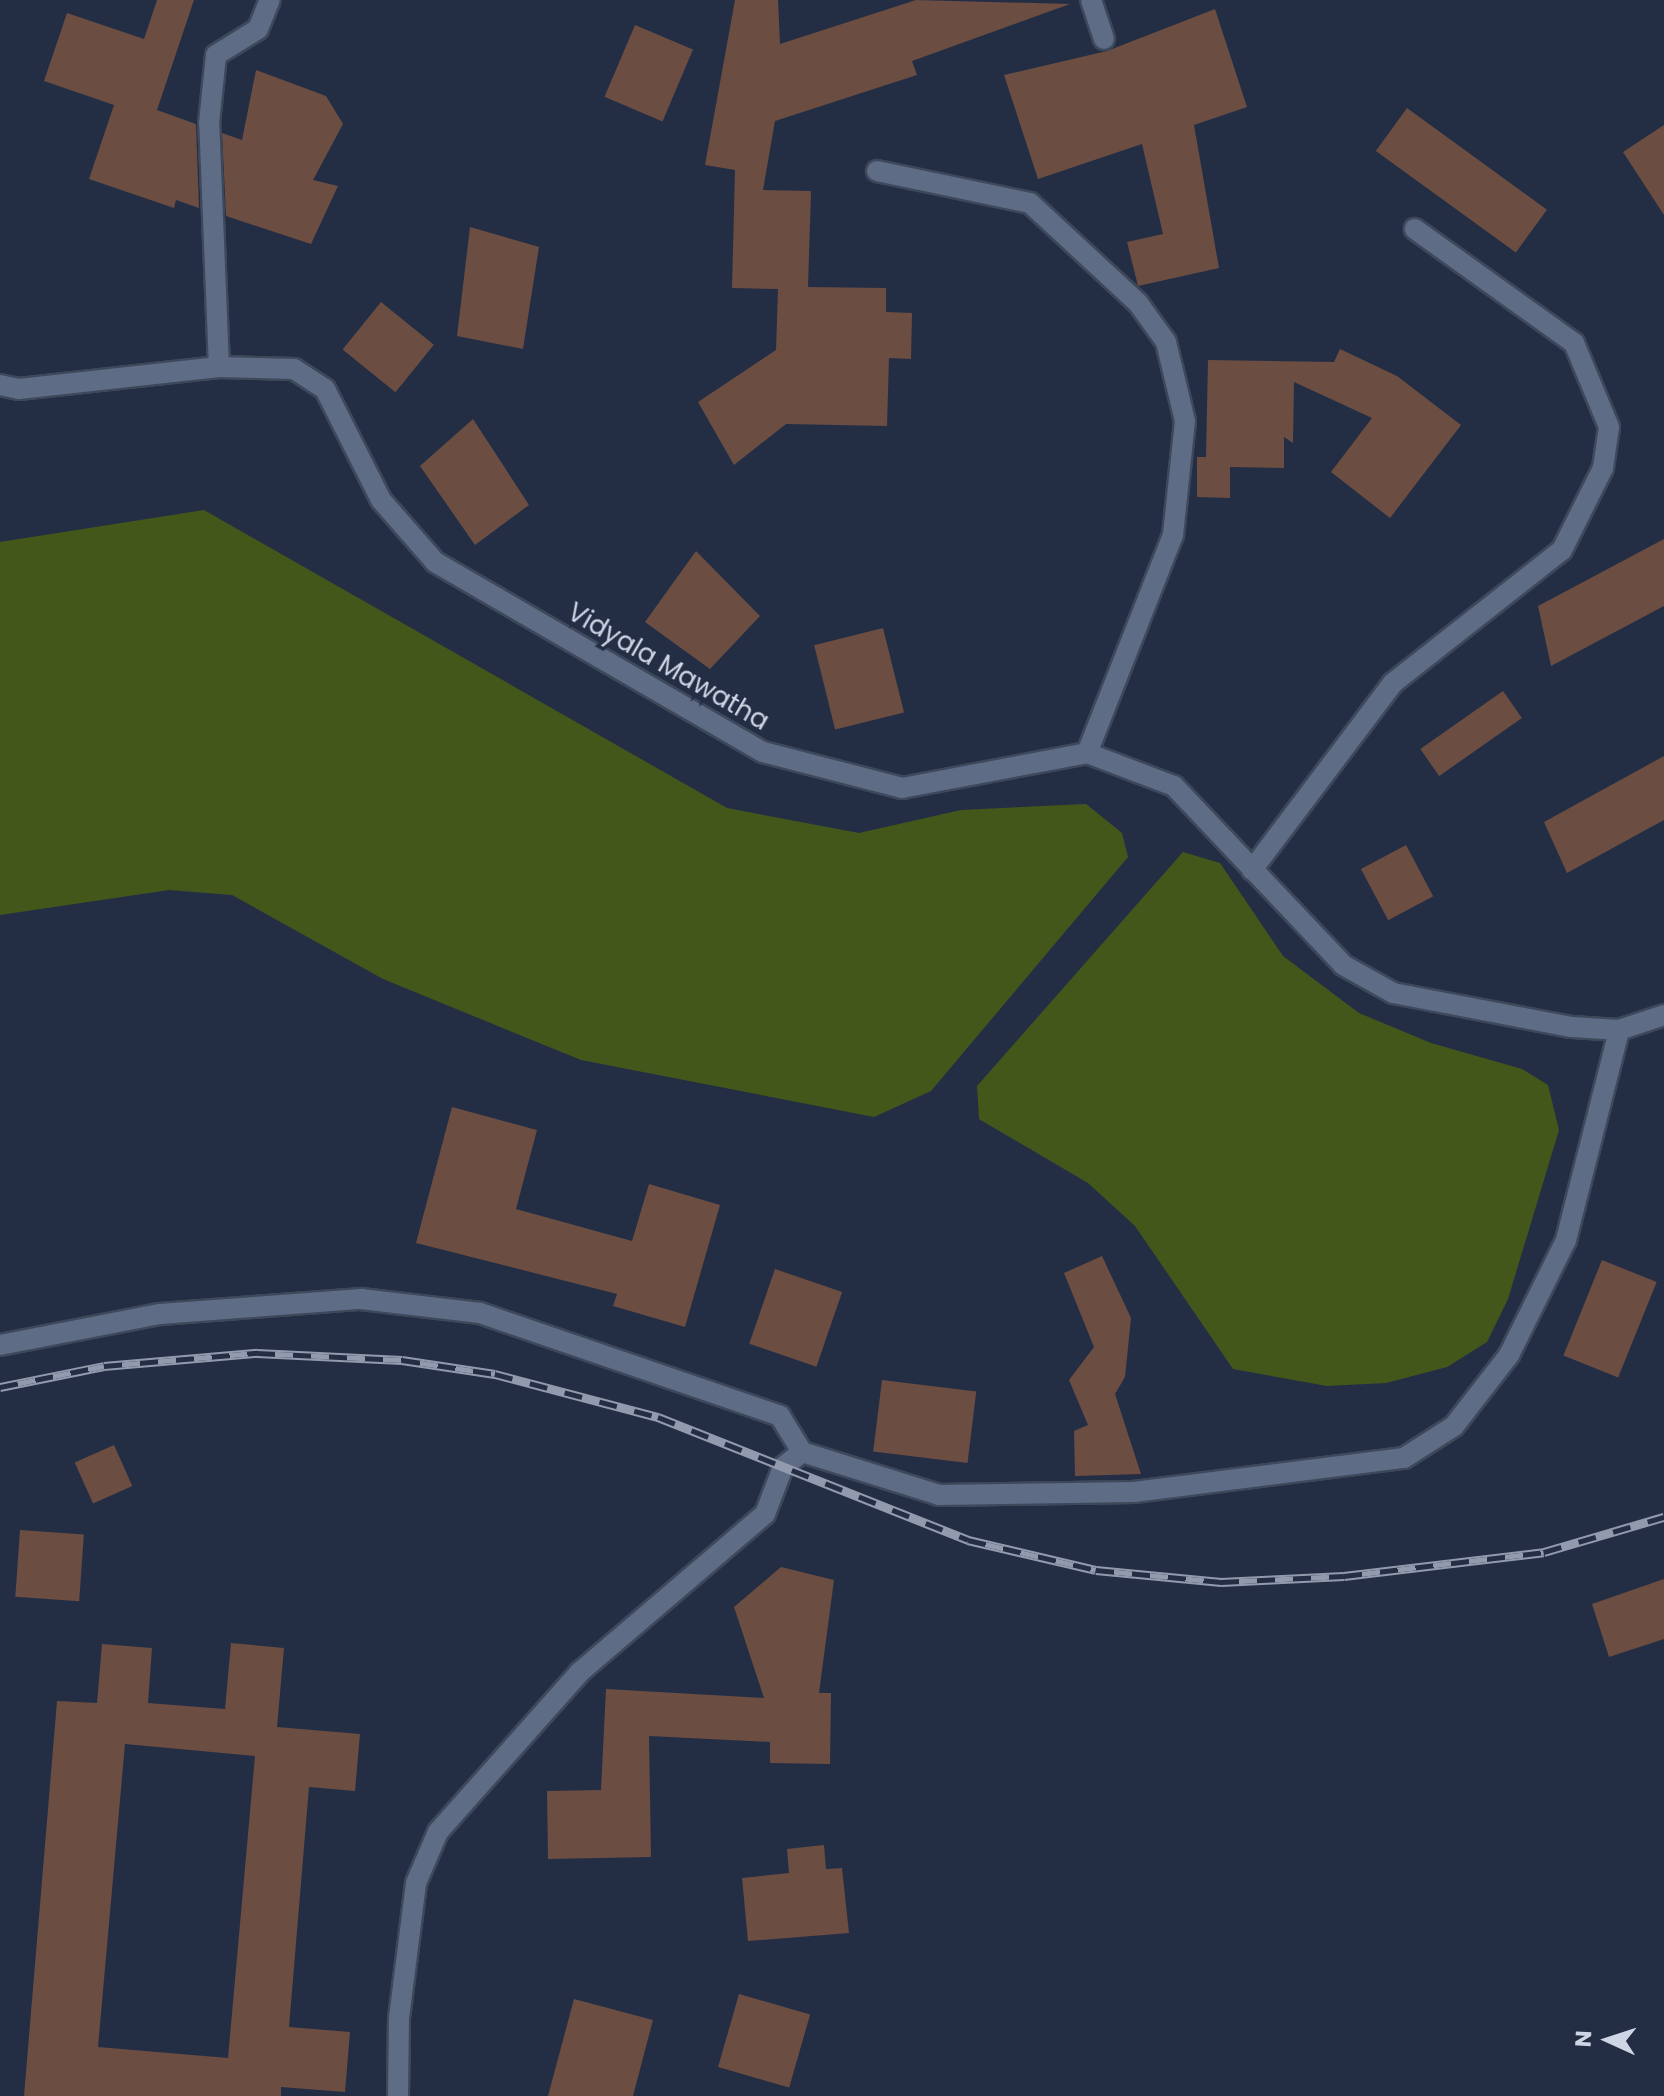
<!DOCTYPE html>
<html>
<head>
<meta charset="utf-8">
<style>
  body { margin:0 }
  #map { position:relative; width:1664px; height:2096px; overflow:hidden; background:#232e45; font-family:Poppins,sans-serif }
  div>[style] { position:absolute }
  .green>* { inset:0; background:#44571a }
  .building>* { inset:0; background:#6b4d42; transform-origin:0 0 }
  .roads { filter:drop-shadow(2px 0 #3e485b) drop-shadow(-2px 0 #3e485b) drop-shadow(0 2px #3e485b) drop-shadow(0 -2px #3e485b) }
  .minor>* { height:20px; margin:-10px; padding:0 10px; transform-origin:10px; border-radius:10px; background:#5f6c86 }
  .rail>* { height:9px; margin-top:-4.5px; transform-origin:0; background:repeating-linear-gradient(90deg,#232e45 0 18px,#929bad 0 36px); box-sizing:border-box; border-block:2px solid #929bad }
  span { translate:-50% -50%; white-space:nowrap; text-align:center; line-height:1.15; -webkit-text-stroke:7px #232e45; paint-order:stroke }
  .street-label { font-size:26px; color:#ced5e4 }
  .north { position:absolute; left:1568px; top:2000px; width:80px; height:80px; -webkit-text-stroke:6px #232e45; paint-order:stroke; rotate:273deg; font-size:22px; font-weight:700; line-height:32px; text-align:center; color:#ced5e4 }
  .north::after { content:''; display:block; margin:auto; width:28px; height:36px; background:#ced5e4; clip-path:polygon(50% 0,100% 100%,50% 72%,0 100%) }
</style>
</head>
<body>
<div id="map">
  <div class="green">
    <i style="clip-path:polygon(204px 510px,727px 808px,859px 833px,961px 810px,1086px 804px,1122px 833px,1128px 857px,931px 1091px,874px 1117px,581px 1060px,383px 979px,232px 895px,169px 890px,0 915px,0 542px)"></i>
    <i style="clip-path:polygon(1183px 852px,1220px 863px,1283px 956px,1359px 1013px,1431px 1043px,1522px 1069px,1548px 1085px,1559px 1130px,1508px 1299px,1487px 1342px,1447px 1367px,1386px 1383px,1327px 1386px,1233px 1369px,1135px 1226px,1088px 1183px,979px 1119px,977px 1086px)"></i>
  </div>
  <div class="building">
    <i style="clip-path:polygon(157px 0,194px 0,157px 110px,196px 124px,199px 208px,176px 200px,174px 208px,89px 179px,114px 105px,44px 81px,67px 13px,144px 39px)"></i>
    <i style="clip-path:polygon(735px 0,778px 0,780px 44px,916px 0,1070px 4px,912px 61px,917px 75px,775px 121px,763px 190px,811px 191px,808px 287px,886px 288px,886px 312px,912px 313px,911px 359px,889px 358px,887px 426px,786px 424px,734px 465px,698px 402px,776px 350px,778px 289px,732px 288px,735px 170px,705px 165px)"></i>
    <i style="clip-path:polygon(1215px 9px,1247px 107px,1194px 125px,1219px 268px,1138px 286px,1127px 242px,1163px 234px,1142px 144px,1038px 179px,1004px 75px,1107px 51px)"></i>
    <i style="left:635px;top:25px;width:63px;height:78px;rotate:23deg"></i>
    <i style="clip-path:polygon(256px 70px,326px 96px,343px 124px,313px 180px,338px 186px,311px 244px,226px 216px,222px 133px,242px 140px)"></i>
    <i style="left:1407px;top:108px;width:173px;height:53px;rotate:36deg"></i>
    <i style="clip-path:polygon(1664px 125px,1664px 215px,1623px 152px)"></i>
    <i style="clip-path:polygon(470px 227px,539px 247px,523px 349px,457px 336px)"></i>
    <i style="left:381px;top:302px;width:68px;height:61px;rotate:39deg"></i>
    <i style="clip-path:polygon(1340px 349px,1397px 376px,1461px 425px,1390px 518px,1331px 472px,1372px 418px,1294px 382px,1293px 443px,1284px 437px,1284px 468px,1230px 467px,1230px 498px,1197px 497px,1197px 457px,1206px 457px,1208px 360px,1334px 362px)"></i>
    <i style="clip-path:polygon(473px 419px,529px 505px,475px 545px,420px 466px)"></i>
    <i style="clip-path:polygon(1664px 539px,1664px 606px,1551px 666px,1538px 606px)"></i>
    <i style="clip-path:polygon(696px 551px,760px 616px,710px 669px,645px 622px)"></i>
    <i style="left:883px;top:628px;width:87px;height:71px;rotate:76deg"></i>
    <i style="left:1503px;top:691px;width:33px;height:101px;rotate:55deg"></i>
    <i style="clip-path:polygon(1664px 756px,1664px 820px,1567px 873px,1544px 822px)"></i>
    <i style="left:1406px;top:845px;width:58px;height:51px;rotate:62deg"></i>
    <i style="clip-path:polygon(452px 1107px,537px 1130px,516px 1209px,632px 1241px,649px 1184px,720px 1205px,685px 1327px,613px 1306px,617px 1294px,416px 1243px)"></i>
    <i style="clip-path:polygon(1102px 1256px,1131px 1318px,1125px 1377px,1115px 1394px,1141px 1474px,1075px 1476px,1074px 1431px,1088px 1425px,1069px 1380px,1094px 1347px,1064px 1273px)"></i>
    <i style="left:1602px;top:1260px;width:59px;height:103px;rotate:22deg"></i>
    <i style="left:775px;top:1269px;width:71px;height:79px;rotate:19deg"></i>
    <i style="left:882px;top:1380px;width:95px;height:72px;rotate:7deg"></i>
    <i style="left:114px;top:1445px;width:45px;height:43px;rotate:66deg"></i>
    <i style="left:20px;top:1530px;width:64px;height:67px;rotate:4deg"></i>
    <i style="clip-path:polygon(781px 1567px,834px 1580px,819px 1693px,831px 1693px,830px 1764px,770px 1763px,770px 1742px,649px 1736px,651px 1857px,548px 1859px,547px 1791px,601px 1790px,606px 1689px,764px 1698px,734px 1607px)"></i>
    <i style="clip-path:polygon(1664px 1579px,1664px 1639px,1609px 1657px,1592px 1604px)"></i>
    <i style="clip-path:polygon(evenodd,231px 1643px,284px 1648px,277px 1727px,360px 1734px,355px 1791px,309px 1787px,289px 2027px,350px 2032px,345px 2092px,281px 2087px,281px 2096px,24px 2096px,57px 1701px,97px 1703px,102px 1644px,152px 1648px,148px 1703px,225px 1709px,231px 1643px,125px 1744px,255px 1756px,228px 2058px,98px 2047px,125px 1744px)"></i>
    <i style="clip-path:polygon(824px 1845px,826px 1869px,842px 1868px,849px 1933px,748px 1941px,742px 1878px,789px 1873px,787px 1849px)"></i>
    <i style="left:739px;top:1994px;width:74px;height:76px;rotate:16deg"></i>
    <i style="clip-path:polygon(574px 1999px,653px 2020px,633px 2096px,548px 2096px)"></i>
  </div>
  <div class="roads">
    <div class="minor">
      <i style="left:1091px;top:0;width:41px;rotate:71.6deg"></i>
      <i style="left:877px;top:171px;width:156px;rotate:11.8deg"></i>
      <i style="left:1030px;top:203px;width:147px;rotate:42.8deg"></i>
      <i style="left:1138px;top:303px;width:48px;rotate:54.3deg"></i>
      <i style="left:1166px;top:342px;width:81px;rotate:76.5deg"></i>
      <i style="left:1185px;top:421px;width:115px;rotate:96deg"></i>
      <i style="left:1173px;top:535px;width:234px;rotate:111.5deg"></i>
      <i style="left:219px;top:367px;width:244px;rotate:-92.3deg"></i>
      <i style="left:209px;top:123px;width:68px;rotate:-84.1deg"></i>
      <i style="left:216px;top:55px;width:49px;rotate:-31.8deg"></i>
      <i style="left:258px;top:29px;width:31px;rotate:-68deg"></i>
      <i style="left:0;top:385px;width:19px;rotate:12deg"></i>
      <i style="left:19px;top:389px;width:201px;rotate:-6.3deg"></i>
      <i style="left:219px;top:367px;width:75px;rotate:1.5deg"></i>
      <i style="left:294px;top:369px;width:37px;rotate:33deg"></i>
      <i style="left:325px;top:389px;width:124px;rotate:63.2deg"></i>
      <i style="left:381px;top:500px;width:82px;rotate:48.9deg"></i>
      <i style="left:435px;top:562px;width:379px;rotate:30.1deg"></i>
      <i style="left:763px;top:752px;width:144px;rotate:14.5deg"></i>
      <i style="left:902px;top:788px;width:188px;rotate:-10.7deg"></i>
      <i style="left:1087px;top:753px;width:93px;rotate:20.8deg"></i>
      <i style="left:1174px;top:786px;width:246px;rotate:46.6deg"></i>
      <i style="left:1343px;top:965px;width:57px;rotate:29.2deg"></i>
      <i style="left:1393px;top:993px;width:182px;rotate:10.8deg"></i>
      <i style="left:1572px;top:1027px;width:47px;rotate:3.7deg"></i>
      <i style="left:1619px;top:1030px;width:47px;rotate:-18.4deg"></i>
      <i style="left:1252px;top:870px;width:234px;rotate:-53deg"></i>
      <i style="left:1393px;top:683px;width:215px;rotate:-38.2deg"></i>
      <i style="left:1562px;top:550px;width:92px;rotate:-63.4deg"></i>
      <i style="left:1603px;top:468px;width:41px;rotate:-81.7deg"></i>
      <i style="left:1609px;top:427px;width:91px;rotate:-112.6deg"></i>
      <i style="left:1574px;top:343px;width:196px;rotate:-144.4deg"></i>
      <i style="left:0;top:1345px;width:163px;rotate:-11deg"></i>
      <i style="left:160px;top:1314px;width:202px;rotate:-4.3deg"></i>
      <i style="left:361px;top:1299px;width:120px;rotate:6.7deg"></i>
      <i style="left:480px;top:1313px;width:317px;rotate:18.9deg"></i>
      <i style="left:780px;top:1416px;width:42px;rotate:58.6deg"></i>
      <i style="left:398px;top:2096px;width:78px;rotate:-89.3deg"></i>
      <i style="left:399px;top:2018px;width:136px;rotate:-82.8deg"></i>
      <i style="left:416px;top:1883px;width:56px;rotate:-66.7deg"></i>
      <i style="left:438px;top:1832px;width:214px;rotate:-48.4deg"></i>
      <i style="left:580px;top:1672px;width:243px;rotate:-40.5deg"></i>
      <i style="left:765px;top:1514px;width:50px;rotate:-69deg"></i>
      <i style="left:783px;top:1467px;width:24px;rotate:-38deg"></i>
      <i style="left:802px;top:1452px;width:144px;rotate:17.4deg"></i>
      <i style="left:939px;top:1495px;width:195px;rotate:-0.9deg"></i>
      <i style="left:1134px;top:1492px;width:272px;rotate:-7.2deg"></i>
      <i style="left:1404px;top:1458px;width:59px;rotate:-32.6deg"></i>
      <i style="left:1454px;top:1426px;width:90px;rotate:-52.2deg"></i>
      <i style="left:1509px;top:1355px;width:128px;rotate:-63.6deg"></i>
      <i style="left:1566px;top:1240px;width:217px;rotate:-75.8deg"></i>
    </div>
  </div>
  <div class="rail">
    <i style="left:0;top:1387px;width:106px;rotate:-11.4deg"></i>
    <i style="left:104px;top:1366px;width:154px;rotate:-4.9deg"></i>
    <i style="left:257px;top:1353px;width:145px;rotate:2.8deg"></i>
    <i style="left:402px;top:1360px;width:94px;rotate:8.6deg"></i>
    <i style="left:495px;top:1374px;width:169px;rotate:14.8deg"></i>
    <i style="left:658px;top:1417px;width:334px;rotate:21.6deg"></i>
    <i style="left:968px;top:1540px;width:131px;rotate:13.2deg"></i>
    <i style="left:1096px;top:1570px;width:126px;rotate:5.5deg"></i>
    <i style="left:1221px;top:1582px;width:123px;rotate:-2.8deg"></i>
    <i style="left:1344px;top:1576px;width:201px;rotate:-6.8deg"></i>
    <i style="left:1544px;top:1552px;width:125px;rotate:-16.3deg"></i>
  </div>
  <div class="street-label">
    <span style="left:668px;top:667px;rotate:30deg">Vidyala Mawatha</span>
  </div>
  <div class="north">N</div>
</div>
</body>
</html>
